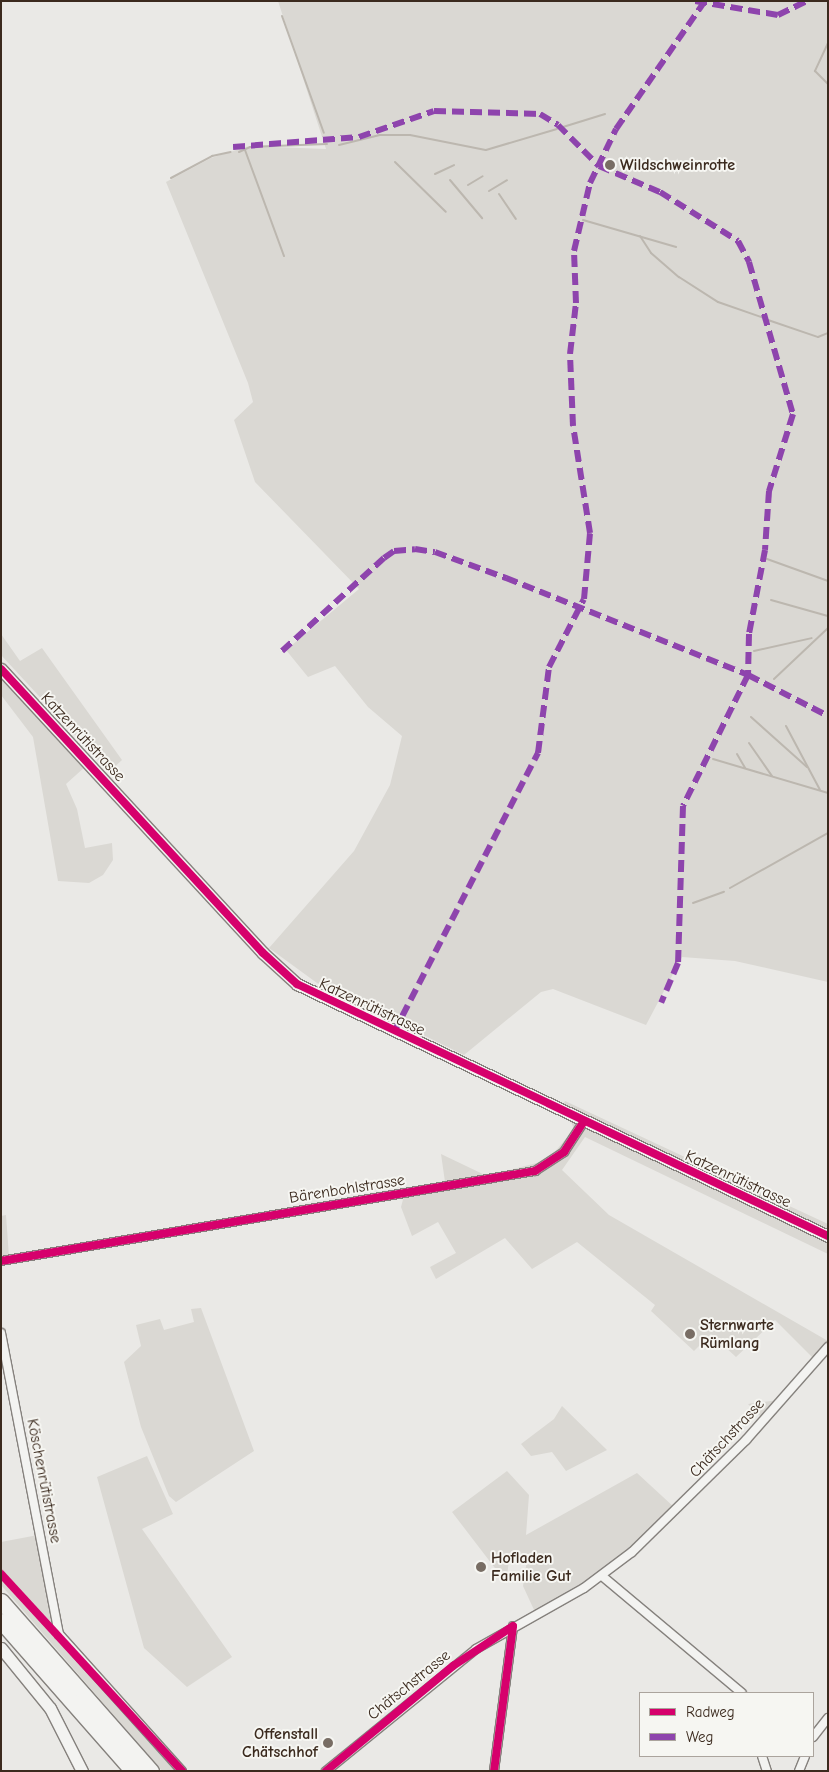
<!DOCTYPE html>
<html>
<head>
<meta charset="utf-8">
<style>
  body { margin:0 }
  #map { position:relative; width:829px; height:1772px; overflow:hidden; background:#eae9e6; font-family:"Comic Neue",sans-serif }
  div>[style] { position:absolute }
  .green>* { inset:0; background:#dad8d3 }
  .stream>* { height:2px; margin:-1px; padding:0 1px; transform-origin:1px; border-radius:1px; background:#bcb7af }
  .roads { filter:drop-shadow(1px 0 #85817d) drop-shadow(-1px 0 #85817d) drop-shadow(0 1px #85817d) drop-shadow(0 -1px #85817d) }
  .street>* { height:8px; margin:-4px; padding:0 4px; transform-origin:4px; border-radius:4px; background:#f3f3f1 }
  .secondary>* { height:11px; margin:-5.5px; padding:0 5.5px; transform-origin:5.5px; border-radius:5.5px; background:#f3f3f1 }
  .highway>* { height:15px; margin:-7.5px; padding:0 7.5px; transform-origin:7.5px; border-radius:7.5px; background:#f3f3f1 }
  .quiet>* { height:6px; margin-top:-3px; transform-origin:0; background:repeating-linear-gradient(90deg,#8e44ad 0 12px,transparent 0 18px) }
  .cycleway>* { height:8px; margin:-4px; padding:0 4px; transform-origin:4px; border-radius:4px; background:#d6006c }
  .dots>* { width:14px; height:14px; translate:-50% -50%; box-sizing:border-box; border:2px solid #f6f6f2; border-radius:50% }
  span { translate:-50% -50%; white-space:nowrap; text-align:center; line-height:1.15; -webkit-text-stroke:4px #f6f6f2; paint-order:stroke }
  .poi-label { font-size:16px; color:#3b2a1e; font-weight:700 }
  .left { translate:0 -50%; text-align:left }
  .right { translate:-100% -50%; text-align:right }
  .street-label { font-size:16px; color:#3b2a1e }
  .frame { position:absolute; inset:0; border:2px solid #3b2a1e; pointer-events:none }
  .legend { position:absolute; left:639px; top:1692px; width:175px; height:65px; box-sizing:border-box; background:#f6f6f2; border:1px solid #aba49d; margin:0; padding:6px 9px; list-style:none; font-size:15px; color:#3b2a1e }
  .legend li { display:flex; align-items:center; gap:10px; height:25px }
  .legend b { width:25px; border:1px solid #aba49d }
</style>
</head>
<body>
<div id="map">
  <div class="green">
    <i style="clip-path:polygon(278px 1px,828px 1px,828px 982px,735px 961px,682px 957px,646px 1025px,553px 989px,541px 992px,464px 1055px,317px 983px,269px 948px,354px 851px,390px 785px,402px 736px,368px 707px,335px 666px,308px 677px,286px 650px,359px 589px,255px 482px,234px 420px,253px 402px,248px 383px,166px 182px,211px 158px,249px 146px,326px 149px)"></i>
    <i style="clip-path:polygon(1px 634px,20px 661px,42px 648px,122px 760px,109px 772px,1px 655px)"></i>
    <i style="clip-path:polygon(1px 674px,86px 766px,66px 784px,77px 809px,85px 848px,112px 843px,113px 860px,103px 875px,89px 883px,58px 881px,33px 737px,1px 695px)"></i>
    <i style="clip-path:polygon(565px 1101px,828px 1224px,828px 1254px,585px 1137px,562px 1170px,609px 1215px,828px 1341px,814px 1359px,775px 1320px,736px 1357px,711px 1334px,694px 1351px,651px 1311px,655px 1305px,577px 1242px,532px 1269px,505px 1238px,436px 1279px,430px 1267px,456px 1253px,438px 1222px,412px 1236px,401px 1207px,404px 1196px,446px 1189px,441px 1154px,487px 1176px,548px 1160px,574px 1129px,571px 1122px,558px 1115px)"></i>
    <i style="clip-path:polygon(6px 1215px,9px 1257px,1px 1258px,1px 1216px)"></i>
    <i style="clip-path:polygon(201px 1308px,254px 1451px,176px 1502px,169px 1496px,141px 1427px,124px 1362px,141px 1346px,136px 1325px,160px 1319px,164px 1330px,194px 1322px,191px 1309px)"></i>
    <i style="clip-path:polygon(778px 1400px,762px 1418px,748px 1404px)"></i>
    <i style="clip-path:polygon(562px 1406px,607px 1450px,566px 1471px,552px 1452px,531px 1456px,521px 1444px,554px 1419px)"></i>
    <i style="clip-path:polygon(147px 1456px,173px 1514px,142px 1529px,232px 1657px,187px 1687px,144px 1648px,97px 1477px)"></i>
    <i style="clip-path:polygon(507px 1471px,529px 1495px,526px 1535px,637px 1473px,675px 1508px,601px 1574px,535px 1612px,523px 1586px,527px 1560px,509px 1560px,507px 1576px,501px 1576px,452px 1512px)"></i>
    <i style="clip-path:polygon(38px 1535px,54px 1625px,1px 1571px,1px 1542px)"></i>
    <i style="clip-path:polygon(1px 1576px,126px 1709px,179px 1771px,162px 1771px,1px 1585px)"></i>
  </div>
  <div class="stream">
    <i style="left:282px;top:16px;width:124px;rotate:70.3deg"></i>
    <i style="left:828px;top:43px;width:31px;rotate:115deg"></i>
    <i style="left:815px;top:71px;width:18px;rotate:45deg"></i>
    <i style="left:563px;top:127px;width:44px;rotate:-17.2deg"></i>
    <i style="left:339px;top:145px;width:42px;rotate:-13.7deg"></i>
    <i style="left:380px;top:135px;width:30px"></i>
    <i style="left:410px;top:135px;width:77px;rotate:11.2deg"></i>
    <i style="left:486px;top:150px;width:74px;rotate:-16.5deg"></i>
    <i style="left:245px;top:150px;width:113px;rotate:69.8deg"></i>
    <i style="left:239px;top:152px;width:12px;rotate:-24deg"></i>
    <i style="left:250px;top:147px;width:77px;rotate:-2.2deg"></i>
    <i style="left:395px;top:162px;width:71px;rotate:44.4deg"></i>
    <i style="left:435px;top:174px;width:21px;rotate:-25deg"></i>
    <i style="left:171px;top:178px;width:47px;rotate:-28.2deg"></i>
    <i style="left:212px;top:156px;width:19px;rotate:-12deg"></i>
    <i style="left:450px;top:180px;width:50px;rotate:49.9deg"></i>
    <i style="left:468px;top:185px;width:17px;rotate:-31deg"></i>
    <i style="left:489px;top:191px;width:21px;rotate:-31deg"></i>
    <i style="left:499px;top:194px;width:30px;rotate:56deg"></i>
    <i style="left:583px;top:220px;width:97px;rotate:16.2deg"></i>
    <i style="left:640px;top:236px;width:20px;rotate:57deg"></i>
    <i style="left:651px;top:253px;width:37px;rotate:41deg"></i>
    <i style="left:679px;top:277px;width:46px;rotate:32.7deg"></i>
    <i style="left:718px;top:302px;width:46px;rotate:19.2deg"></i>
    <i style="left:768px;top:320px;width:53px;rotate:18.8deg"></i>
    <i style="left:818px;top:337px;width:11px;rotate:-22deg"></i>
    <i style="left:767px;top:559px;width:65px;rotate:19.8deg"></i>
    <i style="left:771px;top:600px;width:59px;rotate:15.7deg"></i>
    <i style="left:754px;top:651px;width:59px;rotate:-12.6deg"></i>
    <i style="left:774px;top:679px;width:74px;rotate:-43.4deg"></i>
    <i style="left:751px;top:717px;width:75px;rotate:41.8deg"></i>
    <i style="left:786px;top:726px;width:72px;rotate:62deg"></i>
    <i style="left:749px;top:743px;width:40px;rotate:55.1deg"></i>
    <i style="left:737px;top:754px;width:16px;rotate:60deg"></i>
    <i style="left:713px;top:759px;width:120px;rotate:16.5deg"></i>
    <i style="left:730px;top:888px;width:112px;rotate:-29.3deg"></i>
    <i style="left:693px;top:903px;width:33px;rotate:-20deg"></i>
  </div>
  <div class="roads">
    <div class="street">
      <i style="left:1px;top:1261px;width:542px;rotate:-9.57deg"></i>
      <i style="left:535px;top:1171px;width:35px;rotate:-33deg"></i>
      <i style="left:564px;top:1152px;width:37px;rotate:-57deg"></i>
      <i style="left:1px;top:1333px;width:307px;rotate:79.1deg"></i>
      <i style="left:59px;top:1634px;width:184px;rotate:48.1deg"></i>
      <i style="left:602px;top:1576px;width:182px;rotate:39.9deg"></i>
      <i style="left:813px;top:1737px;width:24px;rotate:-52deg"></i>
      <i style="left:762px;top:1756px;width:16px;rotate:72deg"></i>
      <i style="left:326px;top:1771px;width:193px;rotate:-39.1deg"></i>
      <i style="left:476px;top:1649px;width:124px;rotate:-29.5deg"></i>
      <i style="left:584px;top:1588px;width:60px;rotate:-36.9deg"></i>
      <i style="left:632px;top:1552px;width:160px;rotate:-44.5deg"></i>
      <i style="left:746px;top:1440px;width:124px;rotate:-48.6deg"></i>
      <i style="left:494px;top:1771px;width:146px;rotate:-82.5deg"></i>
      <i style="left:799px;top:1771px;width:16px;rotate:-68deg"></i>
    </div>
    <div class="secondary">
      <i style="left:1px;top:669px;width:386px;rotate:47.3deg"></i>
      <i style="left:263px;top:953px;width:46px;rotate:42.4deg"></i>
      <i style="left:297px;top:984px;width:588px;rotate:25.39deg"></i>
      <i style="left:1px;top:1648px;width:77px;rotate:50.8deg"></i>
      <i style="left:50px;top:1708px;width:71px;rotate:63.1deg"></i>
    </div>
    <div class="highway">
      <i style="left:1px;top:1601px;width:227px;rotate:48.6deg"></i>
      <i style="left:1px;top:1621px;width:200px;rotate:48.7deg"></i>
    </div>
  </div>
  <div class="quiet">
    <i style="left:695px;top:1px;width:84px;rotate:9.6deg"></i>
    <i style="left:778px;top:15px;width:32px;rotate:-26deg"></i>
    <i style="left:233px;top:147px;width:126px;rotate:-4.5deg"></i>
    <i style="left:359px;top:137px;width:79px;rotate:-19.1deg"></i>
    <i style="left:434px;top:111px;width:106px;rotate:1.6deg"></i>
    <i style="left:540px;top:114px;width:21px;rotate:31deg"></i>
    <i style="left:558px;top:125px;width:58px;rotate:45deg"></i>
    <i style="left:599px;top:166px;width:66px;rotate:23.1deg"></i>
    <i style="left:660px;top:192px;width:92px;rotate:32.1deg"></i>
    <i style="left:738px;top:241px;width:24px;rotate:62deg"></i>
    <i style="left:749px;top:262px;width:158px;rotate:73.9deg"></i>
    <i style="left:793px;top:414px;width:81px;rotate:107.3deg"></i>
    <i style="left:769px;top:491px;width:59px;rotate:93.9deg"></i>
    <i style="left:765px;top:550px;width:86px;rotate:100.8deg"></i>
    <i style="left:749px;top:634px;width:41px;rotate:91.4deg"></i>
    <i style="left:748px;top:675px;width:146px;rotate:116.4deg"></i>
    <i style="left:683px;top:806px;width:157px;rotate:91.8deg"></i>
    <i style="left:678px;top:963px;width:43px;rotate:113deg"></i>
    <i style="left:282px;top:651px;width:138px;rotate:-42.4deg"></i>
    <i style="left:384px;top:558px;width:12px;rotate:-35deg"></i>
    <i style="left:394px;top:551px;width:21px;rotate:-5deg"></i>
    <i style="left:415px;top:549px;width:20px;rotate:9deg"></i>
    <i style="left:435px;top:552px;width:76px;rotate:20.1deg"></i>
    <i style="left:506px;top:578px;width:261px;rotate:21.8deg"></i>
    <i style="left:748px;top:675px;width:90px;rotate:27.1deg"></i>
    <i style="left:394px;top:1032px;width:314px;rotate:-62.7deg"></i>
    <i style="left:538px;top:753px;width:87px;rotate:-82.7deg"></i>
    <i style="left:549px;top:667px;width:76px;rotate:-62.8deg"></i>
    <i style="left:584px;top:599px;width:66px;rotate:-84.8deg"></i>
    <i style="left:590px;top:533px;width:108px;rotate:-99deg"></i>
    <i style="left:573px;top:426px;width:72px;rotate:-92.4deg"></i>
    <i style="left:570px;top:354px;width:51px;rotate:-83.3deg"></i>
    <i style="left:576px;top:303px;width:52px;rotate:-92.2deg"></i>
    <i style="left:574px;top:251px;width:70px;rotate:-76.8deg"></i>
    <i style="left:590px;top:183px;width:60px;rotate:-64.3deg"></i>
    <i style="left:616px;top:129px;width:156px;rotate:-55.2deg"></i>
  </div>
  <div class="cycleway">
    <i style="left:1px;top:669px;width:386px;rotate:47.3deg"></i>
    <i style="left:263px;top:953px;width:46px;rotate:42.4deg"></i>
    <i style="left:297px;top:984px;width:588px;rotate:25.39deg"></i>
    <i style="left:1px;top:1261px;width:542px;rotate:-9.57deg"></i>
    <i style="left:535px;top:1171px;width:35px;rotate:-33deg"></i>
    <i style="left:564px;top:1152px;width:37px;rotate:-57deg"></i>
    <i style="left:1px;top:1574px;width:268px;rotate:47.4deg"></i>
    <i style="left:326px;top:1771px;width:165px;rotate:-39.6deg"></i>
    <i style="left:453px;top:1666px;width:72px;rotate:-33.7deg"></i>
    <i style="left:494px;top:1771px;width:146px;rotate:-82.5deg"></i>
  </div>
  <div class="dots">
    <i style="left:610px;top:165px;background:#786d64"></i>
    <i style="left:690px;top:1334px;background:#786d64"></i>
    <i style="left:481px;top:1567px;background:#786d64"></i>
    <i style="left:328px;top:1743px;background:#786d64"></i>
  </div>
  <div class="poi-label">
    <span class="left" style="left:620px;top:165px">Wildschweinrotte</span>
    <span class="left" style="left:700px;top:1334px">Sternwarte<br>Rümlang</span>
    <span class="left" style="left:491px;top:1567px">Hofladen<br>Familie Gut</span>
    <span class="right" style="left:318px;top:1743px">Offenstall<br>Chätschhof</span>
  </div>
  <div class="street-label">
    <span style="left:83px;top:737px;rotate:47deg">Katzenrütistrasse</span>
    <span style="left:372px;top:1007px;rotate:25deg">Katzenrütistrasse</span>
    <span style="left:738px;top:1179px;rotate:25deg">Katzenrütistrasse</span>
    <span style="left:347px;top:1189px;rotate:-9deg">Bärenbohlstrasse</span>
    <span style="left:727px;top:1438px;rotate:-47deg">Chätschstrasse</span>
    <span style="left:44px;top:1481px;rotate:79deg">Köschenrütistrasse</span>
    <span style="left:409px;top:1685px;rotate:-39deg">Chätschstrasse</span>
  </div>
  <div class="frame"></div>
  <ul class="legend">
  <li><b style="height:6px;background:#d6006c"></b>Radweg</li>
  <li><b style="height:6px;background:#8e44ad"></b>Weg</li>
  </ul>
</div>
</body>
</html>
